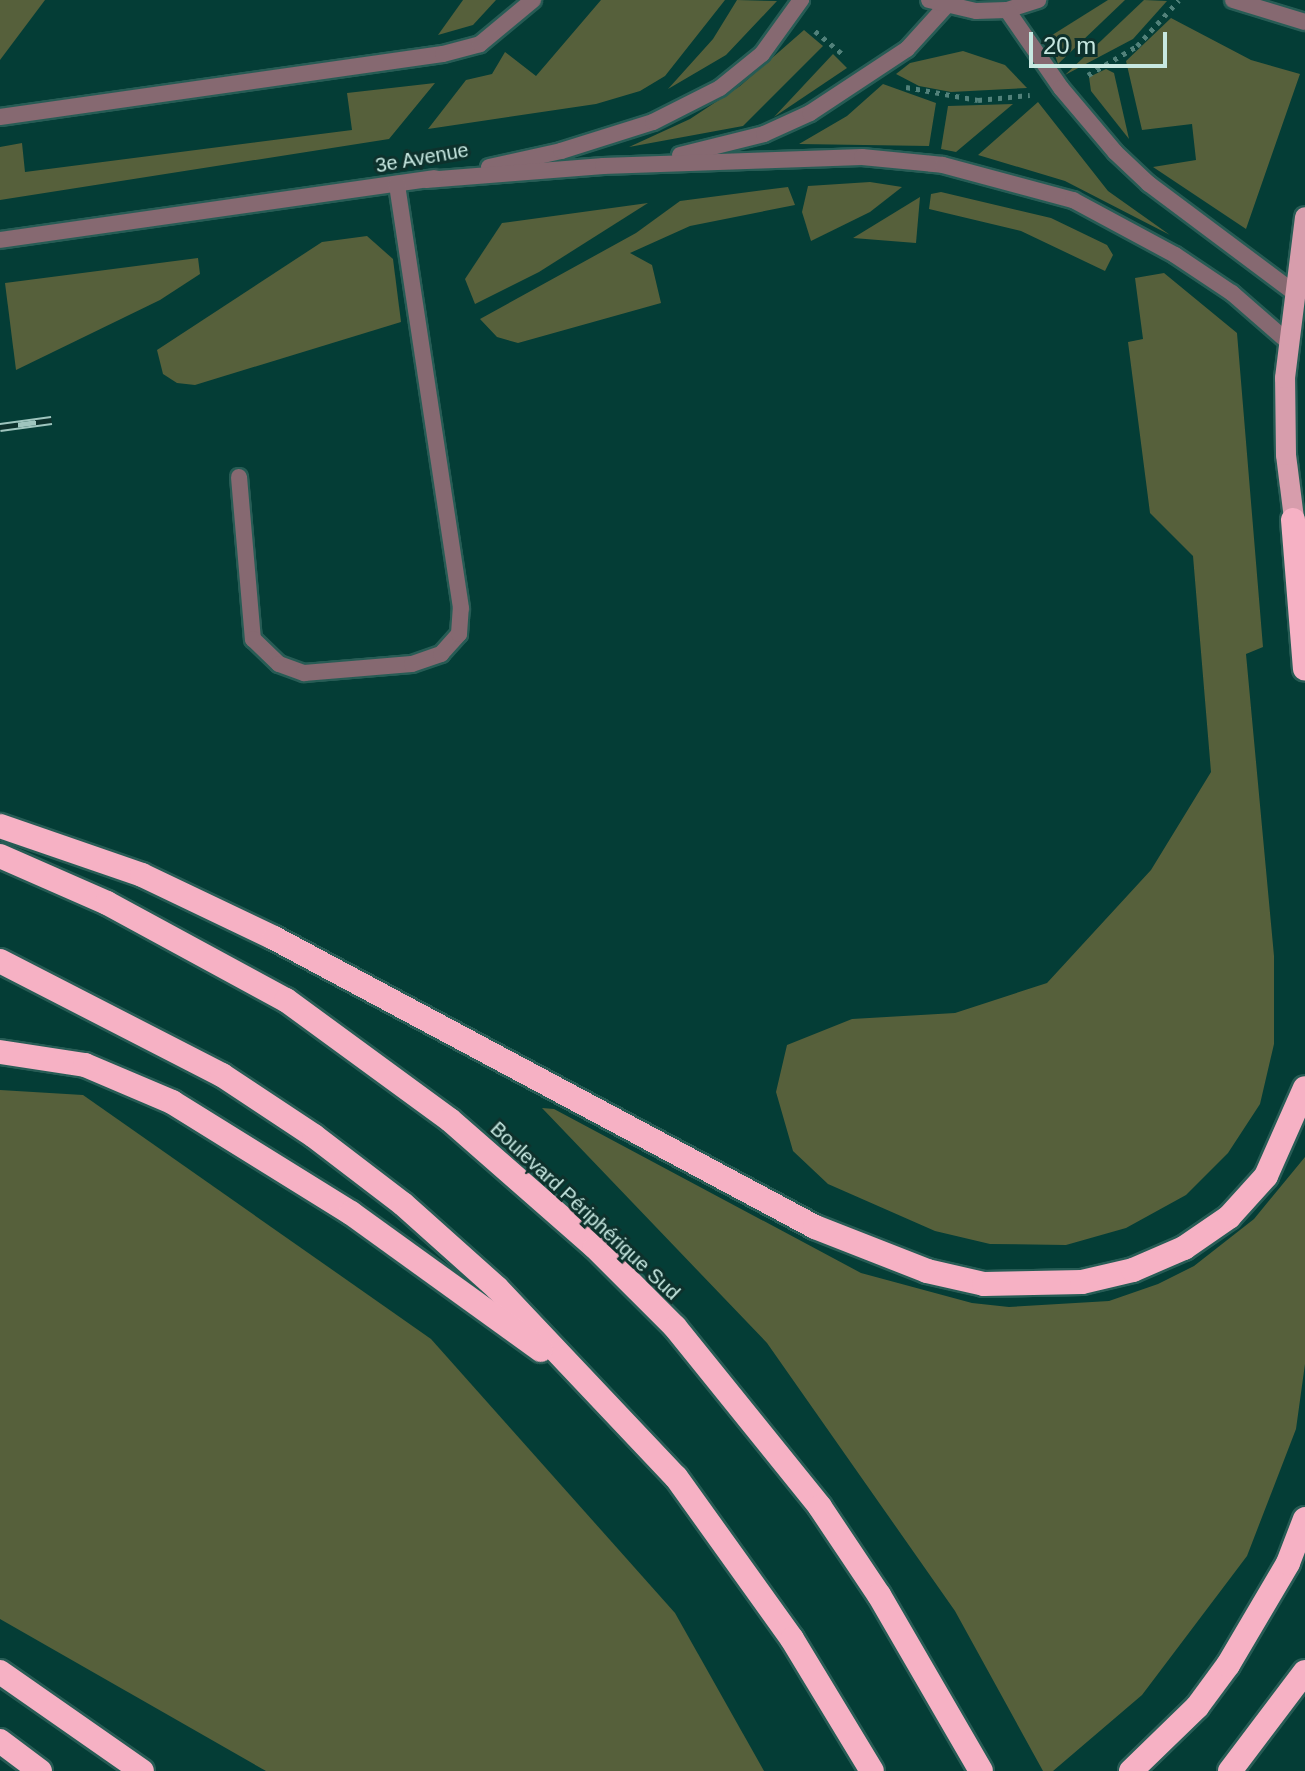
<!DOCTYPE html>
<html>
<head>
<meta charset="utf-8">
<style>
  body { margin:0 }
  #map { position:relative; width:1305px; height:1771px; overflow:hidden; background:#043d36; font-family:Helvetica,sans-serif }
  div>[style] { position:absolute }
  .green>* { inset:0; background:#56603b }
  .path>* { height:5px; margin-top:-2.5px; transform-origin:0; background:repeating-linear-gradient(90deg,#51817a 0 4px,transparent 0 10px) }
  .roads { filter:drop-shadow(2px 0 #275c55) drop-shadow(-2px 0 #275c55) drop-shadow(0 2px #275c55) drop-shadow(0 -2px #275c55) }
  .service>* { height:16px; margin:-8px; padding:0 8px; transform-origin:8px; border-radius:8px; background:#866971 }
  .minor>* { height:16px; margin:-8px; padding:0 8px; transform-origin:8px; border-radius:8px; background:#866971 }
  .primary>* { height:20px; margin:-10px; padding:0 10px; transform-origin:10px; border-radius:10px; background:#d79dac }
  .motorway>* { height:24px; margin:-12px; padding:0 12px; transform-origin:12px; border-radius:12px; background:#f6b1c4 }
  .rail>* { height:9px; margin-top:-4.5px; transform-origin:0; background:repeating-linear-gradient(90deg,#0d312c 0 18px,#9fc5be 0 36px); box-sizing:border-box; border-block:2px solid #9fc5be }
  span { translate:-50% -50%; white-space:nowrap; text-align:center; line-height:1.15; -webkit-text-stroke:6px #0d312c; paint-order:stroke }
  .street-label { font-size:20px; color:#c7e8e1 }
  .scale { position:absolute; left:1029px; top:32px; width:138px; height:36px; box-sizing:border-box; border:4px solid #c7e8e1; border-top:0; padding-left:10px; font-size:24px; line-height:28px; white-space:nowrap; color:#c7e8e1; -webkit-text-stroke:6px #0d312c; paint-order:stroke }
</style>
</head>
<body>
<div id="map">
  <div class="green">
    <i style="clip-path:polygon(0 0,45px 0,0 60px)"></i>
    <i style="clip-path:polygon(463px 0,496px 0,473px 25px,438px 35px)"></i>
    <i style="clip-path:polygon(601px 0,725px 0,665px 76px,640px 91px,596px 104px,428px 129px,466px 80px,492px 74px,505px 52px,536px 76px)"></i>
    <i style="clip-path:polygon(737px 0,777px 1px,726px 55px,668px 89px,713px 39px)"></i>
    <i style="clip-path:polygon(1108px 0,1125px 0,1058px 64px,1049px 37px)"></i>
    <i style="clip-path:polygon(1144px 0,1167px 1px,1133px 39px,1065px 75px)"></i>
    <i style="clip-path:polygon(1171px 18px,1251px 60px,1300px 74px,1246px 229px,1153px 167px,1196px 160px,1192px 124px,1142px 130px,1126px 61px)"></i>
    <i style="clip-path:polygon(804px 30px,823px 46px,743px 126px,629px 147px,690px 119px,740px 86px)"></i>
    <i style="clip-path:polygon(963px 51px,1005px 65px,1027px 88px,951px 92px,919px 86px,896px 74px,910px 63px)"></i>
    <i style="clip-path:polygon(833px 54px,847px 68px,774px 117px)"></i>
    <i style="clip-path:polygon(1106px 69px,1114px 73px,1129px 139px,1091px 91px,1089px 77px)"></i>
    <i style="clip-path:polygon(435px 83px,389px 139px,0 200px,0 147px,22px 143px,25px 172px,352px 130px,347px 93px)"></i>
    <i style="clip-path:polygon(883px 84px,936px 103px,929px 146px,799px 144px,847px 116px)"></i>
    <i style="clip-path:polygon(1038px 102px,1108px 191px,1170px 235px,1065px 181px,978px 155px)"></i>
    <i style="clip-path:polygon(1013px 104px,956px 152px,941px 149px,948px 106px)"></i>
    <i style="clip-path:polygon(870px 182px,902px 187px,870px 212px,811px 241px,802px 212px,808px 186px)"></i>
    <i style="clip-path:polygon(788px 187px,795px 205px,690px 226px,630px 253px,652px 265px,661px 303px,518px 343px,497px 337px,480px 319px,636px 233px,680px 201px)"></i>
    <i style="clip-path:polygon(941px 192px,1051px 218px,1107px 245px,1113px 255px,1105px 271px,1021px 231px,929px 209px,931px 194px)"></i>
    <i style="clip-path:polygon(920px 197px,916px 243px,853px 238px)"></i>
    <i style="clip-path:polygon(648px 203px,539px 272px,475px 304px,465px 279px,502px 223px)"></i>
    <i style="clip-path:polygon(367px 236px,393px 259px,401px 322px,195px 385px,177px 383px,163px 374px,157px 350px,322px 242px)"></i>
    <i style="clip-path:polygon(198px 258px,200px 274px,160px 300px,16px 370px,5px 283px)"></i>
    <i style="clip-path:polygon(1164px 273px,1237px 333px,1263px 647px,1246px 654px,1274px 956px,1274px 1044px,1260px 1104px,1228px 1153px,1186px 1195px,1126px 1228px,1066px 1245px,990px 1244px,935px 1231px,828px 1184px,793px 1151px,776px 1092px,787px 1045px,852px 1019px,955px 1013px,1047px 983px,1151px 870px,1211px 772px,1193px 556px,1150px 513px,1128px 342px,1143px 339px,1135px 278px)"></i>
    <i style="clip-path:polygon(0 1090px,83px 1095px,431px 1339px,675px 1613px,764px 1771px,266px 1771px,0 1619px)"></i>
    <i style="clip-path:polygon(542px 1108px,554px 1109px,861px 1273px,972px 1303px,1009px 1307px,1109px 1301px,1158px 1284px,1194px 1266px,1254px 1219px,1305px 1157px,1305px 1364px,1296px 1429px,1247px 1556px,1142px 1695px,1053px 1771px,1043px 1771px,955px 1611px,767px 1343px)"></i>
  </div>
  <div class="path">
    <i style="left:815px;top:31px;width:38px;rotate:40deg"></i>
    <i style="left:1088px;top:75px;width:57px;rotate:-30.6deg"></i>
    <i style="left:1137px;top:46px;width:62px;rotate:-47.6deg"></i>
    <i style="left:906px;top:87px;width:73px;rotate:10.2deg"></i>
    <i style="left:978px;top:100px;width:52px;rotate:-5.5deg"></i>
  </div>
  <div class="roads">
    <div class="service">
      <i style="left:0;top:117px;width:447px;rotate:-8.1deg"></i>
      <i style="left:443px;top:54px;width:38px;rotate:-15deg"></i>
      <i style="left:480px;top:44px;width:69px;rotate:-39.7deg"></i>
      <i style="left:680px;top:155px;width:87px;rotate:-14deg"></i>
      <i style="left:764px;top:134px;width:51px;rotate:-24.5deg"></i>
      <i style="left:810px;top:113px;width:116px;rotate:-33.4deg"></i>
      <i style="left:907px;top:49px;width:58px;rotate:-47.8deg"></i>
      <i style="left:489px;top:167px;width:74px;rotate:-12.5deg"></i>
      <i style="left:561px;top:151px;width:96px;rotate:-17.5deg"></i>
      <i style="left:653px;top:122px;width:75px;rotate:-26.9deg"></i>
      <i style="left:720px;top:88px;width:54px;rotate:-39deg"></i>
      <i style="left:762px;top:54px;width:67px;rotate:-54.2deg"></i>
      <i style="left:426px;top:180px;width:178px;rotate:-4.5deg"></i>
      <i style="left:603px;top:166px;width:259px;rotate:-2deg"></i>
      <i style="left:862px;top:157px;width:81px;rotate:5.6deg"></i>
      <i style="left:943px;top:165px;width:135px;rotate:15.1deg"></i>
      <i style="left:1073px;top:200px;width:116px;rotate:28.3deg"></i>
      <i style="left:1175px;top:255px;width:69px;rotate:33.7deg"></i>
      <i style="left:1232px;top:293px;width:73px;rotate:41.1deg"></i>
      <i style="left:0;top:240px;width:439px;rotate:-8.1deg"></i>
      <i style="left:239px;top:477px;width:163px;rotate:85.1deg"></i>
      <i style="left:253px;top:639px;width:36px;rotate:44deg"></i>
      <i style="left:279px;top:664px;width:27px;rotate:20deg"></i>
      <i style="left:304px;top:673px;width:108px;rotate:-4.8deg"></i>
      <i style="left:412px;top:664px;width:31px;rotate:-19deg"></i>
      <i style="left:441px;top:654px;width:27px;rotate:-48deg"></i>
      <i style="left:459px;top:634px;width:26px;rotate:-86deg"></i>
      <i style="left:461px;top:608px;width:429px;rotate:-98.6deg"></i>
    </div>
    <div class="minor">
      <i style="left:929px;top:0;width:48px;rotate:13.2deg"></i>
      <i style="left:976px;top:11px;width:31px;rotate:-2deg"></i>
      <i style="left:1007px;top:10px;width:33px;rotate:-18deg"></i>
      <i style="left:1233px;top:0;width:75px;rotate:17deg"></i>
      <i style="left:1007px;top:10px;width:95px;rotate:55.3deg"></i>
      <i style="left:1061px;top:88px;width:84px;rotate:49.8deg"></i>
      <i style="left:1115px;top:152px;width:47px;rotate:43.3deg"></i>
      <i style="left:1149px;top:184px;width:179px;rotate:36.8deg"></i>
    </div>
    <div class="primary">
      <i style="left:1296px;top:534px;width:80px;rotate:-97.2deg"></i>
      <i style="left:1286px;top:455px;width:77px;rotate:-90.7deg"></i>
      <i style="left:1285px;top:378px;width:162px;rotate:-82.9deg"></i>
    </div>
    <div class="motorway">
      <i style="left:1293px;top:520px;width:149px;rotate:85.4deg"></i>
      <i style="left:0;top:826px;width:150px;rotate:19deg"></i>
      <i style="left:142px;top:875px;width:146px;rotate:25.5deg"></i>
      <i style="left:274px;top:938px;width:613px;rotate:28.11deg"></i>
      <i style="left:815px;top:1227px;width:120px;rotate:21.4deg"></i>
      <i style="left:927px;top:1271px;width:58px;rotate:12.8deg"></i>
      <i style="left:984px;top:1284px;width:98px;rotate:-1.2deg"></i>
      <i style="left:1082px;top:1282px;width:52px;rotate:-13.2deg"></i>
      <i style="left:1133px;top:1270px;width:56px;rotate:-23.3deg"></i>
      <i style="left:1184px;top:1248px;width:55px;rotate:-34.6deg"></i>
      <i style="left:1229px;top:1217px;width:55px;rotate:-47.9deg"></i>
      <i style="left:1266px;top:1176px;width:96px;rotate:-66.1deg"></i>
      <i style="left:0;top:856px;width:117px;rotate:23.7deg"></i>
      <i style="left:107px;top:903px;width:204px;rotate:28.5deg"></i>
      <i style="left:286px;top:1000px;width:203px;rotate:36.2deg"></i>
      <i style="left:450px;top:1120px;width:193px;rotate:41.2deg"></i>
      <i style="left:595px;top:1247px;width:113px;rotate:45deg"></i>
      <i style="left:675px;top:1327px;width:231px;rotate:51.1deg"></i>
      <i style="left:820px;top:1507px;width:106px;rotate:56.2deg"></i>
      <i style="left:879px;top:1595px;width:203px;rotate:59.9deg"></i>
      <i style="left:0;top:961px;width:250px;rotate:27.2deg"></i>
      <i style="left:222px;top:1075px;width:110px;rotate:33.5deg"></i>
      <i style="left:314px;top:1136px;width:112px;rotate:37.4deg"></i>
      <i style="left:403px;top:1204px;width:126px;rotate:41.8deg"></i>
      <i style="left:497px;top:1288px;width:260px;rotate:46.6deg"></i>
      <i style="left:676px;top:1477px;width:199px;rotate:54.4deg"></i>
      <i style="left:792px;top:1639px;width:154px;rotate:58.8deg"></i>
      <i style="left:0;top:1052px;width:86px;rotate:8.7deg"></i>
      <i style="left:85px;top:1065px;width:95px;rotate:23deg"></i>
      <i style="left:172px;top:1102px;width:211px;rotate:31.8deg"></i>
      <i style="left:351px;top:1213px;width:234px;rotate:35.8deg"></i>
      <i style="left:0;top:1672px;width:173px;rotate:34.9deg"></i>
      <i style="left:0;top:1741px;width:50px;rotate:36.9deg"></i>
      <i style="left:1131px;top:1771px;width:92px;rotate:-44.1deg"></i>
      <i style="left:1197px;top:1707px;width:52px;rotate:-53.6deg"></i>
      <i style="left:1228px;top:1665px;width:118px;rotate:-59.5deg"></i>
      <i style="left:1288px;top:1563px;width:47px;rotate:-68.9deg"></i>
      <i style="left:1230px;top:1771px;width:124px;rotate:-52.9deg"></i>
    </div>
  </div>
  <div class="rail">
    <i style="left:0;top:427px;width:52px;rotate:-7.7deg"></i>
  </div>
  <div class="street-label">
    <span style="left:422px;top:158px;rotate:-10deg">3e Avenue</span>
    <span style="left:585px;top:1211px;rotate:43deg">Boulevard Périphérique Sud</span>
  </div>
  <div class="scale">20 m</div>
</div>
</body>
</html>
